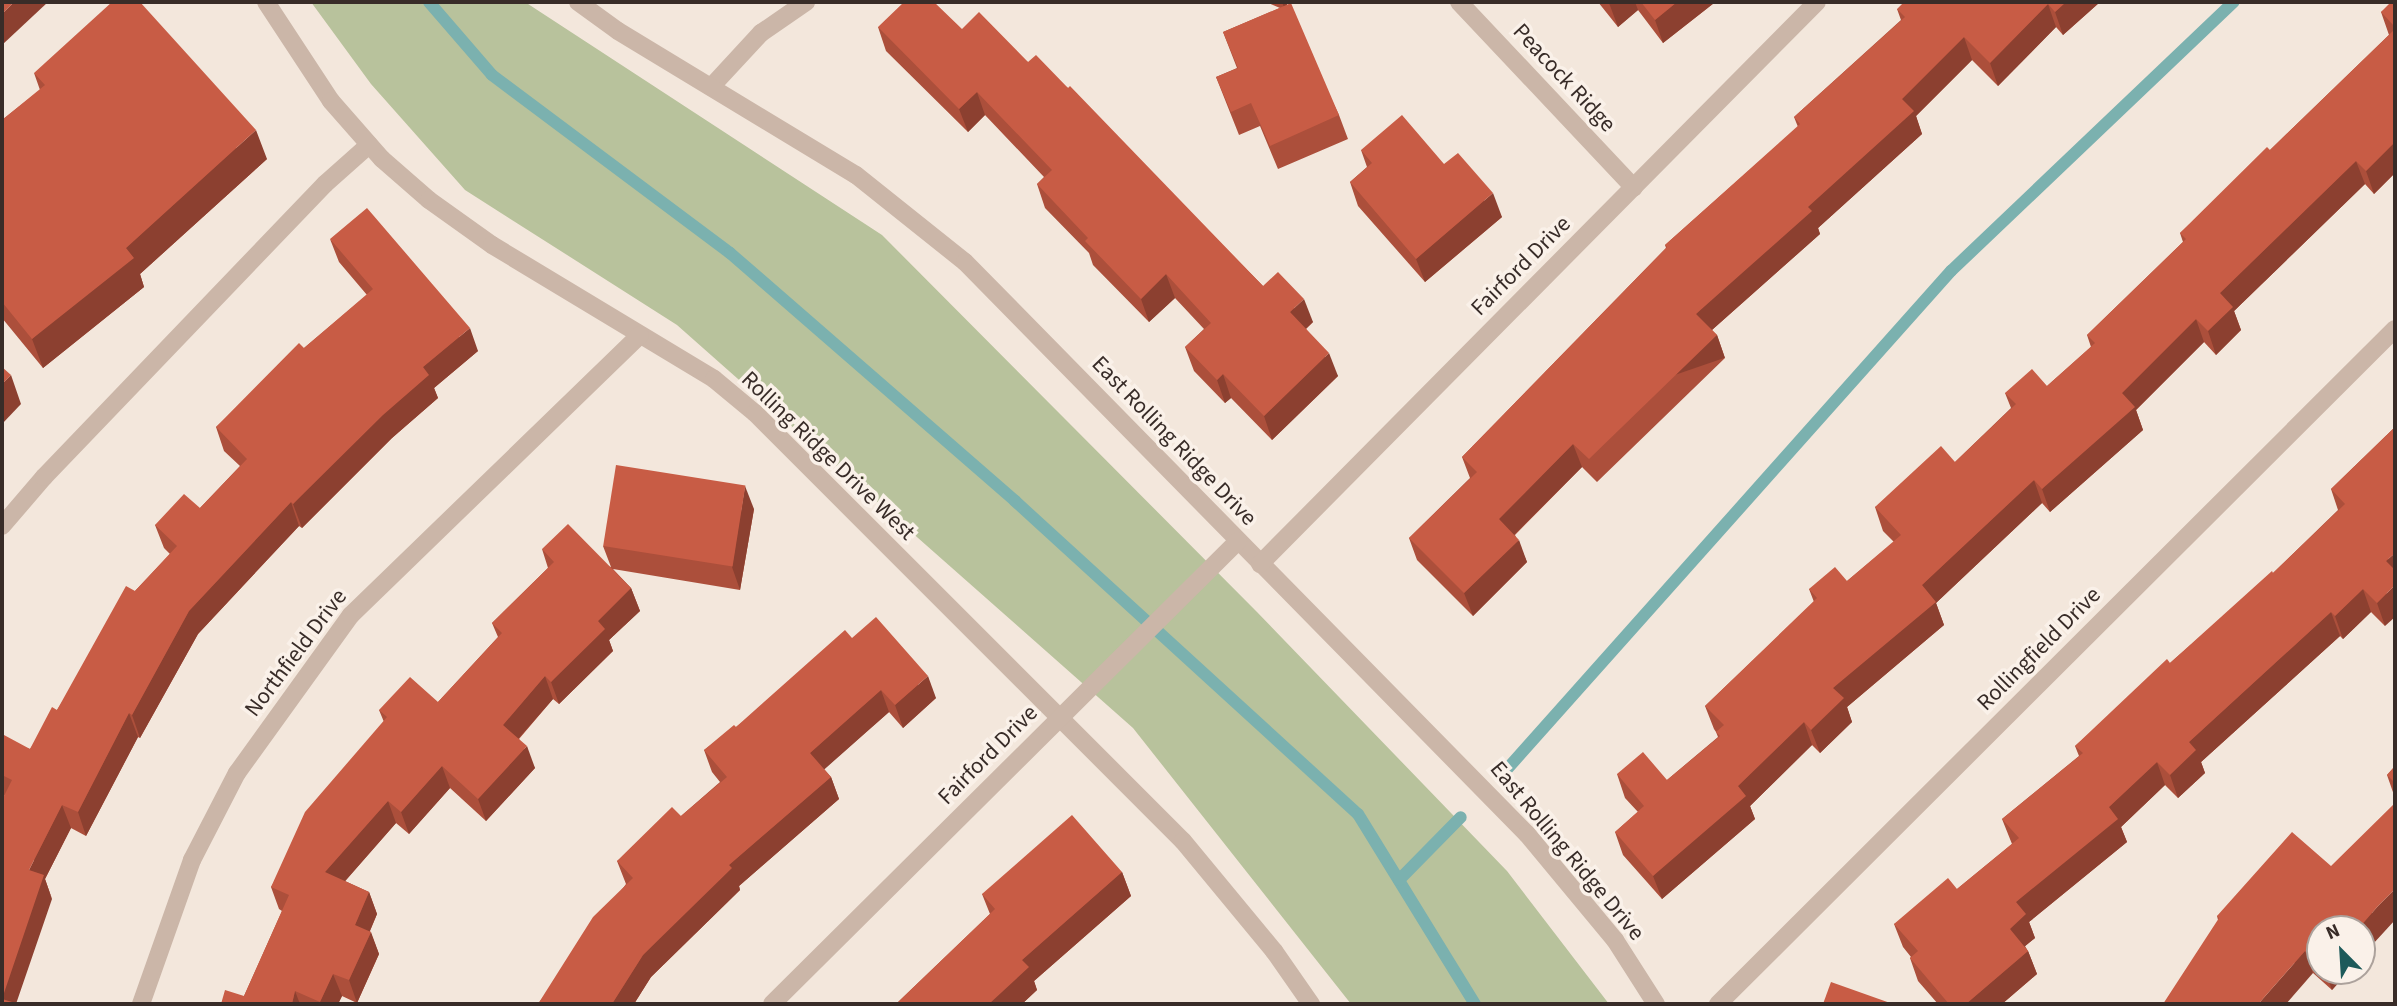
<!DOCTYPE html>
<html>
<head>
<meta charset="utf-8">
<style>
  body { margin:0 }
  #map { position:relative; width:2397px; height:1006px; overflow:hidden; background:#f3e7dc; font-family:"Source Sans 3",sans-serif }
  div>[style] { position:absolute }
  .green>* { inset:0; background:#b8c29c }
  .stream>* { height:12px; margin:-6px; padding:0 6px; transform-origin:6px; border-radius:6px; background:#7bb1af }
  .service>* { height:18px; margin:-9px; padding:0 9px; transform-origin:9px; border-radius:9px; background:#cbb6a8 }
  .minor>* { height:18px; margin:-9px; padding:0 9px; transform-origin:9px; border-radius:9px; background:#cbb6a8 }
  .wall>* { inset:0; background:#ac4f3b }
  .shaded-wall>* { inset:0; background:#8c4030; transform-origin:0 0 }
  .building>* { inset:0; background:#c85c45; transform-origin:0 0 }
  span { translate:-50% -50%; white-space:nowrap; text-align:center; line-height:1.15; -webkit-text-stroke:7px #faf1e9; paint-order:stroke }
  .street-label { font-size:23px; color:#382c28 }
  .frame { position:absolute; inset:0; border:4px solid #382c28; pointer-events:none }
  .north { position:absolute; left:2306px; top:915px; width:70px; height:70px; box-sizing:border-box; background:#faf1e9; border:2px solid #aca29c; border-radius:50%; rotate:336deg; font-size:19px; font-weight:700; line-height:28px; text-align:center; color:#382c28 }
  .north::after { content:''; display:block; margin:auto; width:24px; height:32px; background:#1d5a5a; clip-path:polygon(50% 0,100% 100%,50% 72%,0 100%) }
</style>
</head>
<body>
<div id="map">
  <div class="green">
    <i style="clip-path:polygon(311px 2px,525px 2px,882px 235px,1257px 612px,1507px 871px,1609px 1004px,1351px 1004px,1133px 728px,677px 325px,465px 190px,371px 84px)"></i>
  </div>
  <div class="stream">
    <i style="left:429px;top:2px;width:96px;rotate:49.2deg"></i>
    <i style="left:492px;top:75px;width:297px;rotate:36.8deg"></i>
    <i style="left:730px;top:253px;width:378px;rotate:41deg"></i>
    <i style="left:1015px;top:501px;width:464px;rotate:42.4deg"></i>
    <i style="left:1358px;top:814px;width:223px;rotate:58.4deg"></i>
    <i style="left:1508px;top:768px;width:666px;rotate:-48.29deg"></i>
    <i style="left:1951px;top:271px;width:390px;rotate:-43.6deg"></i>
    <i style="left:1399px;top:880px;width:88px;rotate:-45.5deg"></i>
  </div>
  <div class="service">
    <i style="left:711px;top:87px;width:74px;rotate:-47.2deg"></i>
    <i style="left:761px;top:33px;width:55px;rotate:-34.6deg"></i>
    <i style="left:2px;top:526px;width:65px;rotate:-49.4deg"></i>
    <i style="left:44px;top:477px;width:406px;rotate:-46.2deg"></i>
    <i style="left:325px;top:184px;width:59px;rotate:-41.6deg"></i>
  </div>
  <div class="minor">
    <i style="left:266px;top:2px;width:118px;rotate:56.7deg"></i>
    <i style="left:331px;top:101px;width:77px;rotate:48.7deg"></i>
    <i style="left:382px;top:159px;width:62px;rotate:41.1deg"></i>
    <i style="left:429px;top:200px;width:77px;rotate:35.5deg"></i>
    <i style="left:492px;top:245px;width:259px;rotate:31.1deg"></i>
    <i style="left:714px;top:379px;width:53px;rotate:39.7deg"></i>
    <i style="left:755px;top:413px;width:605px;rotate:45deg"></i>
    <i style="left:1183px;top:841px;width:143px;rotate:50.4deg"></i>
    <i style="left:1274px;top:951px;width:65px;rotate:55.1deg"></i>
    <i style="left:578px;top:2px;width:49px;rotate:35.9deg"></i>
    <i style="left:618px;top:31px;width:278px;rotate:31.2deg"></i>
    <i style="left:856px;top:175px;width:139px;rotate:38.6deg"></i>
    <i style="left:965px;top:262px;width:802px;rotate:45.51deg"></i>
    <i style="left:1527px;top:834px;width:138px;rotate:50.3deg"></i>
    <i style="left:1615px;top:940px;width:76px;rotate:57.4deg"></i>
    <i style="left:1459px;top:2px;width:255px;rotate:46.7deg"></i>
    <i style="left:1260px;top:564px;width:791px;rotate:-45.26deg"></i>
    <i style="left:141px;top:1004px;width:153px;rotate:-70.5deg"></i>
    <i style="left:192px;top:860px;width:98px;rotate:-62.7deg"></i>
    <i style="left:237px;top:773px;width:195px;rotate:-54.2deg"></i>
    <i style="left:351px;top:615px;width:402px;rotate:-44.1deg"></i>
    <i style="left:772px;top:1004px;width:657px;rotate:-44.81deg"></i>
    <i style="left:1718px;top:1004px;width:956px;rotate:-44.92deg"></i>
  </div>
  <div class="wall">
    <i style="clip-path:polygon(1266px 2px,1288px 2px,1286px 5px,1339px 115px,1348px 139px,1278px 169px,1260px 126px,1239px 135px,1216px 77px,1237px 68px,1223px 32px,1280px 8px)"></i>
    <i style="clip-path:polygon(1598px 2px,1714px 2px,1714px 3px,1663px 43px,1638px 10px,1618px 27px)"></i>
    <i style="clip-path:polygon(2100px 2px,2063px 35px,2056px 27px,1998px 86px,1972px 60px,1916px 116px,1922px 134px,1818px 228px,1820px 234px,1712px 330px,1717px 335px,1725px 358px,1597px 482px,1582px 467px,1515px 535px,1527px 562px,1473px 616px,1417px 560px,1409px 538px,1470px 478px,1462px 457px,1666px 248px,1665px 245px,1798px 127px,1794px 117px,1901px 20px,1897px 9px)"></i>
    <i style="clip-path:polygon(2395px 2px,2395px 173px,2374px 194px,2365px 184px,2234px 311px,2241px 330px,2216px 355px,2204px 342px,2136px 410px,2143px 430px,2050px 512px,2042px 503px,1936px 603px,1944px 625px,1847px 707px,1852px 722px,1820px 753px,1812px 745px,1750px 806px,1755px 819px,1662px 899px,1623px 855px,1615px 832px,1638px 812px,1625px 798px,1617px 774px,1667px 780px,1718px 737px,1716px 732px,1714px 729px,1705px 706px,1814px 602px,1809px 589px,1847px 581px,1894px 542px,1883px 531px,1875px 507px,1955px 462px,2011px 408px,2005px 393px,2047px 386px,2091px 347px,2087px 335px,2183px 242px,2180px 233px,2270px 150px,2389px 35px,2381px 12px)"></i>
    <i style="clip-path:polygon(878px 27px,962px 29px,1028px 62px,1068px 88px,1263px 286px,1313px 322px,1306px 329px,1338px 376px,1272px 440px,1231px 398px,1225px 403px,1194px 371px,1185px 347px,1204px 329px,1175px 298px,1149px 322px,1093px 265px,1089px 253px,1045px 208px,1037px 184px,1044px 177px,985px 115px,968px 132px,886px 51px)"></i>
    <i style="clip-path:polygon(34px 73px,267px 159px,140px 274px,144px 287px,43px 368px,2px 318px,2px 120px,40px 90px)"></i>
    <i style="clip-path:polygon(1361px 150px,1444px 164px,1502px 217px,1425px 282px,1358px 206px,1350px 182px,1367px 167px)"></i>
    <i style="clip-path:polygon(330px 239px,478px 351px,434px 388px,438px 398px,392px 438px,302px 528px,299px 526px,198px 634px,140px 738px,138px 737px,86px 836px,71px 828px,45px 879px,52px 899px,4px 795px,2px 794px,2px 740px,30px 749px,57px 710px,135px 591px,170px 554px,164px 548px,155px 525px,200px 508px,240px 466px,224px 451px,216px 427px,304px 348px,367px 295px,339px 262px)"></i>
    <i style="clip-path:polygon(2395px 427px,2385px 626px,2371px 612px,2343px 639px,2340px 636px,2201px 762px,2205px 773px,2178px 798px,2165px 785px,2121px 827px,2127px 842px,2029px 922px,2035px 938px,2025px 946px,2028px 951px,2037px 974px,2002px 1004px,1938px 1004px,1918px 981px,1910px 958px,1911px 957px,1903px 947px,1894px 924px,1957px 889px,2012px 844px,2002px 819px,2079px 756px,2075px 746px,2273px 573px,2338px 510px,2331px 489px)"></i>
    <i style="clip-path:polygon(754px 509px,740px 590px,613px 569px,631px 588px,640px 611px,609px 640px,613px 651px,559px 704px,553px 699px,519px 739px,535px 768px,486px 821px,450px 788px,409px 834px,396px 823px,345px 881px,369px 892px,377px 914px,370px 931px,379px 954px,357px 1003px,342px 996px,338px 1004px,221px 1004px,244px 996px,282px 911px,279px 909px,271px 887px,384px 722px,379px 710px,438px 702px,498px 637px,492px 623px,548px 568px,542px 549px,611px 567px,603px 546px)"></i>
    <i style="clip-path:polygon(852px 638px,936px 698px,903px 728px,889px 712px,824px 769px,831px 777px,839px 799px,739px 886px,740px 890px,651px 977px,634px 1004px,538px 1004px,626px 884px,617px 861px,681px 816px,720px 782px,712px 772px,704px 750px,736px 727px)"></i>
    <i style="clip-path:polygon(2395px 766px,2395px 798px,2387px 775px)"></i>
    <i style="clip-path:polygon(2331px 866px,2386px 929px,2320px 929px,2320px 971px,2349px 971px,2332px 990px,2313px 973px,2218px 920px,2217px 916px)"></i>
    <i style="clip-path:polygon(1122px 872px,1131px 896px,1034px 981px,1037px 990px,1022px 1004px,896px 1004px,990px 914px,982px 894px)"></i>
  </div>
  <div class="shaded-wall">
    <i style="clip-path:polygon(14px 2px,48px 2px,2px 45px,2px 14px)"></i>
    <i style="clip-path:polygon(1282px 2px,1288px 2px,1285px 10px)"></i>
    <i style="clip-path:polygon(1611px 2px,1635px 2px,1638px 10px,1618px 27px,1609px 3px)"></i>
    <i style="clip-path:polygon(1677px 2px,1714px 3px,1663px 43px,1655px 20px)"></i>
    <i style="clip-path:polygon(2066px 2px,2100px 2px,2063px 35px,2055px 12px)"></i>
    <i style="clip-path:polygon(2048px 4px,2056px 27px,1998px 86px,1990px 63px)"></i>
    <i style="clip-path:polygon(1964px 37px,1972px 60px,1916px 116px,1922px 134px,1818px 228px,1820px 234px,1704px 337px,1696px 314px,1902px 99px)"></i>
    <i style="clip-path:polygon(977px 92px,985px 115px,968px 132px,959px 109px)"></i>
    <i style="clip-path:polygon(256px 130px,267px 159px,140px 274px,144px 287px,43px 368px,32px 339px,126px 248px)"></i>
    <i style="clip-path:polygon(2395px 142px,2395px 173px,2374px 194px,2366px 171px)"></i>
    <i style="clip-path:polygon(2356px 161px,2365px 184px,2234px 311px,2241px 330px,2216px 355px,2208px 331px,2220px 293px)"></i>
    <i style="clip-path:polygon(1493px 193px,1502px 217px,1425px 282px,1416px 259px)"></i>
    <i style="clip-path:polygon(1166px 274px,1175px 298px,1149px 322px,1141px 299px)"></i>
    <i style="clip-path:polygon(1304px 299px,1313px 322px,1298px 336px,1290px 312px)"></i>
    <i style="clip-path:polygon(2196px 319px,2204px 342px,2136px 410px,2143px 430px,2050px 512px,2042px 489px,2122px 393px)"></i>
    <i style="clip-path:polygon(470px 328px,478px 351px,434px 388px,438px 398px,392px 438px,302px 528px,293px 504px,423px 367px)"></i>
    <i style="left:1717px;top:335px;width:24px;height:178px;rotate:71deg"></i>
    <i style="clip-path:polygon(1329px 353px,1338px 376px,1272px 440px,1264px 416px)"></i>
    <i style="clip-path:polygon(1223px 374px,1231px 398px,1225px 403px,1217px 380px)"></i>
    <i style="clip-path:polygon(11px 375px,21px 404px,2px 424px,2px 384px)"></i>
    <i style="clip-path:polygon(1573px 444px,1582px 467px,1507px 542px,1499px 519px)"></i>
    <i style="clip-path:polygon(2034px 480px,2042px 503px,1936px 603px,1944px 625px,1847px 707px,1852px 722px,1820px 753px,1811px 730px,1833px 688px,1922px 585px)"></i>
    <i style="clip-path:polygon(745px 486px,754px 509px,740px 590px,732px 567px)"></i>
    <i style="clip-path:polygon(291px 502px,299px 526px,198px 634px,140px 738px,132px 715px,189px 611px)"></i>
    <i style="clip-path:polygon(1519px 540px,1527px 562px,1473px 616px,1464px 593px)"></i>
    <i style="clip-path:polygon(2395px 553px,2395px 585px,2386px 561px)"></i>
    <i style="clip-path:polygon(2395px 585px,2395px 617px,2385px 626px,2377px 603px)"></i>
    <i style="clip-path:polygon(631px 588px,640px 611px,609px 640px,613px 651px,559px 704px,551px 682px,598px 621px)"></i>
    <i style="clip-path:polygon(2363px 589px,2371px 612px,2343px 639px,2335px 616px)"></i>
    <i style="clip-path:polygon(2331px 612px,2340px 636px,2201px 762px,2205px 773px,2178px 798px,2170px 775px,2189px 742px)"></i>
    <i style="clip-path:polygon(545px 676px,553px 699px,511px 747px,503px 725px)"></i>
    <i style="clip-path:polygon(928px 676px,936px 698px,903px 728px,895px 705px)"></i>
    <i style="clip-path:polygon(881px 690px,889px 712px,818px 775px,810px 753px)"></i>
    <i style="clip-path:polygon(129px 713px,138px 737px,86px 836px,78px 812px)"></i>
    <i style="clip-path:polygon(1804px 722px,1812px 745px,1750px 806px,1755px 819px,1662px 899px,1653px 876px,1738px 786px)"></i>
    <i style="clip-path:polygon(527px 746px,535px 768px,486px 821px,478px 799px)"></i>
    <i style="clip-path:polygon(2157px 762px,2165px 785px,2121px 827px,2127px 842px,2029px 922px,2035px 938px,2018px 952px,2010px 929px,2016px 902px,2109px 807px)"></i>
    <i style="clip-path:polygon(442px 766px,450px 788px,409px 834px,401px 812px)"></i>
    <i style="clip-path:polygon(831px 777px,839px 799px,739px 886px,740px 890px,651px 977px,634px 1004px,612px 1004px,643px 955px,729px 865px)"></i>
    <i style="clip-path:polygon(388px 801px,396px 823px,333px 895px,325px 872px)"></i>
    <i style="clip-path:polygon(62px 805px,71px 828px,45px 879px,52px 899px,16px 1004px,4px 1004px,2px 999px,29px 870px)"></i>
    <i style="clip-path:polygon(1122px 872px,1131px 896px,1034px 981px,1037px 990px,1022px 1004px,989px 1004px,1022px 960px)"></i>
    <i style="clip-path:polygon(2395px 889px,2395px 920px,2362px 956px,2362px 929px,2358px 929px,2378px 906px)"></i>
    <i style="clip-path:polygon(369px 892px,377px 914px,363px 947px,355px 925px)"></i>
    <i style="clip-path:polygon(371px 932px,379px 954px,357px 1003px,349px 980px)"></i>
    <i style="clip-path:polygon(2028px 951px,2037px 974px,2002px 1004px,1966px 1004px)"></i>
    <i style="clip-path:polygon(2305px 951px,2313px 973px,2286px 1004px,2260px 1004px,2260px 1002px)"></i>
    <i style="clip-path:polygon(2325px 971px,2349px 971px,2332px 990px)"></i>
    <i style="clip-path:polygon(333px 974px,342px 996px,338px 1004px,321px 1004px,320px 1002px)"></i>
    <i style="clip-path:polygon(295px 991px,300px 1004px,292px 1004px)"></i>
  </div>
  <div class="building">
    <i style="clip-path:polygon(2px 2px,14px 2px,2px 14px)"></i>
    <i style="clip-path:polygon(112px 2px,140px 2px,256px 130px,126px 248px,134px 258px,32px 339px,2px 302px,2px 120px,45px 85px,34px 73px)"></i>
    <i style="clip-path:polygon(904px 2px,934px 2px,962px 29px,979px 12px,1028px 62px,1036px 55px,1068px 88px,1070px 86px,1263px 286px,1278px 272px,1304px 299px,1290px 312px,1329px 353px,1264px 416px,1223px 374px,1217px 380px,1185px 347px,1211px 323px,1166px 274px,1141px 299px,1085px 241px,1088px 238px,1037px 184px,1052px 170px,977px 92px,959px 109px,878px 27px)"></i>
    <i style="clip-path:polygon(1641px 2px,1677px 2px,1655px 20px)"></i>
    <i style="clip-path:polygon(1904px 2px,2066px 2px,2055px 12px,2048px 4px,1990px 63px,1964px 37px,1902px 99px,1914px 111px,1808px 207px,1812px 211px,1696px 314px,1717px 335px,1589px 459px,1573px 444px,1499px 519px,1519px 540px,1464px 593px,1409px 538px,1477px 472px,1462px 457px,1667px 247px,1665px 245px,1800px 124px,1794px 117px,1905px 17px,1897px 9px)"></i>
    <i style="clip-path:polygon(2391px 2px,2395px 2px,2395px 27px,2381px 12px)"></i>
    <i style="clip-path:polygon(1291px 3px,1339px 115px,1270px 146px,1251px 103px,1231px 112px,1216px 77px,1238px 68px,1223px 32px)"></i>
    <i style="clip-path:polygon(2395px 29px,2395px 142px,2366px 171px,2356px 161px,2220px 293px,2233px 307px,2208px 331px,2196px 319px,2122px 393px,2135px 407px,2042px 489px,2034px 480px,1922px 585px,1936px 602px,1833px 688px,1844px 698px,1811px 730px,1804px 722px,1738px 786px,1746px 796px,1653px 876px,1615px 832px,1644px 806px,1617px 774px,1643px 752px,1667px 780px,1720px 736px,1716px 732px,1724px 725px,1705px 706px,1817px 598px,1809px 589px,1835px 567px,1847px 581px,1901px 535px,1875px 507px,1941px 446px,1955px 462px,2016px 404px,2005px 393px,2032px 369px,2047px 386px,2095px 343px,2087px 335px,2186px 239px,2180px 233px,2267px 147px,2270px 150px)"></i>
    <i style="clip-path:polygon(1402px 115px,1444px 164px,1458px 153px,1493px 193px,1416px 259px,1350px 182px,1372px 163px,1361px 150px)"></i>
    <i style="clip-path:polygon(367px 208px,470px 328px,423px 367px,429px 375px,383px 415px,293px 504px,291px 502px,189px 611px,132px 715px,129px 713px,78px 812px,62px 805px,29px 870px,44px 875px,2px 999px,2px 800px,12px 780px,2px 775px,2px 740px,4px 735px,30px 749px,52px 707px,57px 710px,126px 586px,135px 591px,177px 546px,155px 525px,184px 494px,200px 508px,247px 459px,216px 427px,299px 343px,304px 348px,373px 289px,330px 239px)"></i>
    <i style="clip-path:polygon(2px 367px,11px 375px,2px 384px)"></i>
    <i style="clip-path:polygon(2395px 427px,2395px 553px,2386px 561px,2395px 570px,2395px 585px,2377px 603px,2363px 589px,2335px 616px,2331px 612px,2189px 742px,2196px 750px,2170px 775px,2157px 762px,2109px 807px,2118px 819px,2016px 902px,2026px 914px,2010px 929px,2028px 951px,1966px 1004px,1949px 1004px,1910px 958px,1918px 951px,1894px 924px,1948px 878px,1957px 889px,2019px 838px,2002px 819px,2083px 753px,2075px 746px,2167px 659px,2170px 663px,2272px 571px,2273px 573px,2345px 504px,2331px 489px)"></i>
    <i style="left:616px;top:465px;width:131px;height:82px;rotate:9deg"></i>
    <i style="clip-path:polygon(568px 524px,631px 588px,598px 621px,605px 629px,551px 682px,545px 676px,503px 725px,527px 746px,478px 799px,442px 766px,401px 812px,388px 801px,325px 872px,369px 892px,355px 925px,371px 932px,349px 980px,333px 974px,320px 1002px,295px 991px,292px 1004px,221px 1004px,225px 990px,244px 996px,289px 895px,271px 887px,305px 812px,387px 717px,379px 710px,410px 677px,438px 702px,502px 633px,492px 623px,554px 562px,542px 549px)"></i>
    <i style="clip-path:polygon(876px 617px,928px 676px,895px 705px,881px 690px,810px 753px,831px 777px,729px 865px,732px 868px,643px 955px,612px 1004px,538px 1004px,593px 917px,633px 878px,617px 861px,672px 807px,681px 816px,727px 777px,704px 750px,734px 725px,736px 727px,845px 630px,852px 638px)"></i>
    <i style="clip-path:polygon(2395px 766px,2395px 783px,2387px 775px)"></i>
    <i style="clip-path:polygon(2395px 803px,2395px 889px,2378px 906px,2358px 929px,2320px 929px,2320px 964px,2305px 951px,2260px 1002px,2263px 1004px,2163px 1004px,2219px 918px,2217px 916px,2292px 832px,2331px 866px)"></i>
    <i style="clip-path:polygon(1072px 815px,1122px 872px,1022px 960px,1029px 967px,989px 1004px,896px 1004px,995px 909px,982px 894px)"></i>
    <i style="clip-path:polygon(1831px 982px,1893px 1004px,1823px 1004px)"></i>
    <i style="clip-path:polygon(2px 999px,12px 1002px,11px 1004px,2px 1004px)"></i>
  </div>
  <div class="street-label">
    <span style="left:1564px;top:78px;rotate:47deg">Peacock Ridge</span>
    <span style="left:1521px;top:266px;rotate:-45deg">Fairford Drive</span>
    <span style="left:1174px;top:441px;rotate:46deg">East Rolling Ridge Drive</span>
    <span style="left:828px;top:456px;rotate:44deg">Rolling Ridge Drive West</span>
    <span style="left:2039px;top:649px;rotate:-45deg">Rollingfield Drive</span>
    <span style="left:296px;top:653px;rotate:-53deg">Northfield Drive</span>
    <span style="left:988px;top:755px;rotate:-45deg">Fairford Drive</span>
    <span style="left:1567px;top:851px;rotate:50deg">East Rolling Ridge Drive</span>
  </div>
  <div class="frame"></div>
  <div class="north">N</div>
</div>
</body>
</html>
